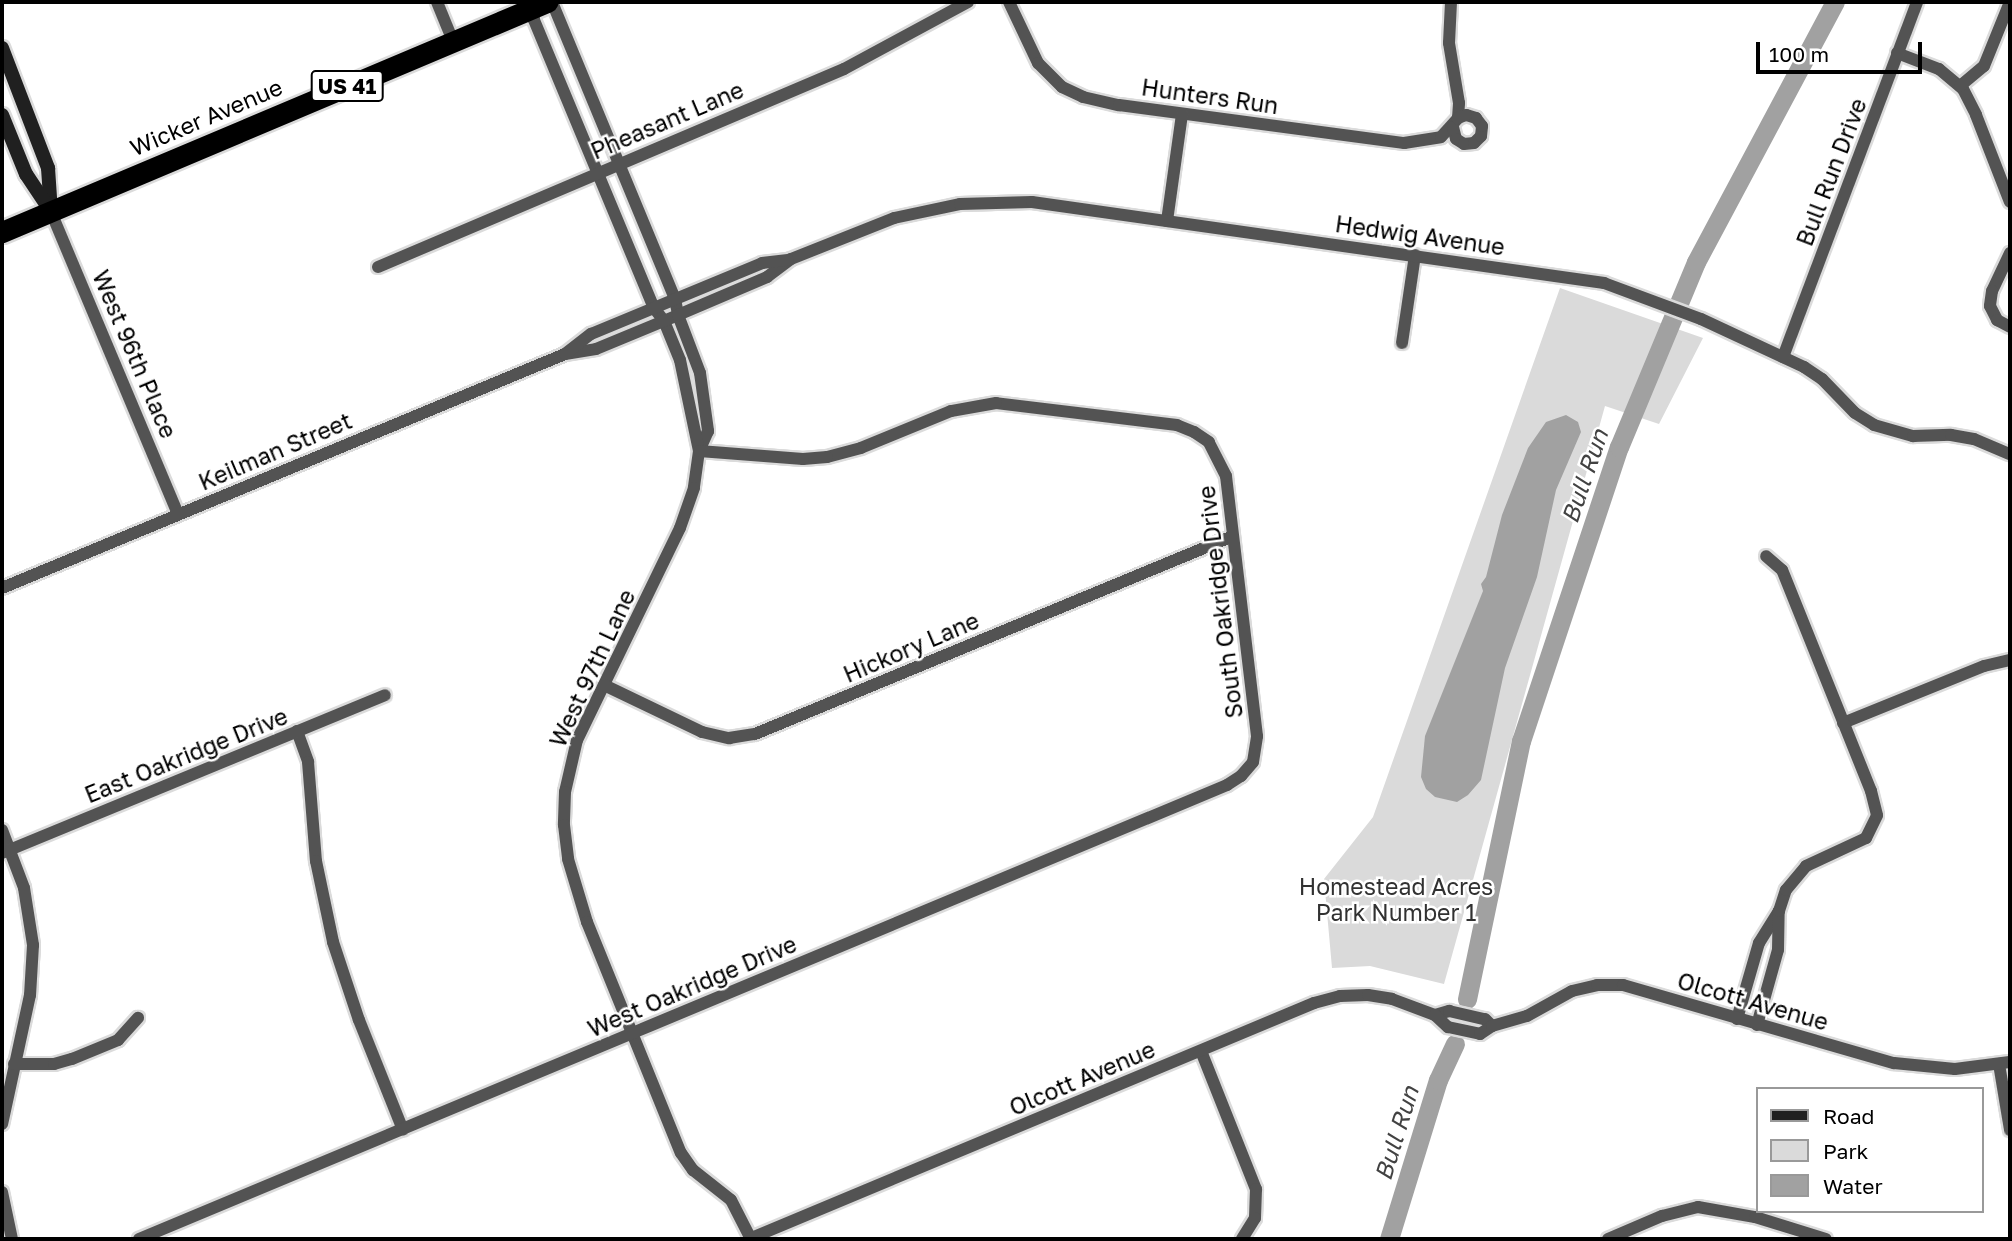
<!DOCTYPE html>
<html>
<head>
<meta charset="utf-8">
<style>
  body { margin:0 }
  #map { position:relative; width:2012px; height:1241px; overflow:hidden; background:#fff; font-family:"Golos Text",sans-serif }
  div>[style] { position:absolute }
  .green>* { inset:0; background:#dadada }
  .water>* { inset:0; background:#a1a1a1 }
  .river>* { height:19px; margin:-9.5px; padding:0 9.5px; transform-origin:9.5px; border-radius:9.5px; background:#a1a1a1 }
  .roads { filter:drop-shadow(2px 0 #dbdbdb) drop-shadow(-2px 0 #dbdbdb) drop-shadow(0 2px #dbdbdb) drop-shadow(0 -2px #dbdbdb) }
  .street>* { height:12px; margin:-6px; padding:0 6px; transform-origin:6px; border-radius:6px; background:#535353 }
  .secondary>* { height:14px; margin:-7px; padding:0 7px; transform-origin:7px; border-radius:7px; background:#202020 }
  .highway>* { height:21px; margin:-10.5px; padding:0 10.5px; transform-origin:10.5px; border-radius:10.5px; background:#000 }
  span { translate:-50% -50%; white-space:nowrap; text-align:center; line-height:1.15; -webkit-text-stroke:5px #fff; paint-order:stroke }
  .shield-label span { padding:2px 5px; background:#fff; border:2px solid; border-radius:5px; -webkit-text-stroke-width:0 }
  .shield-label { font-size:21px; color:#000; font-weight:700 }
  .street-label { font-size:23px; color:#000 }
  .park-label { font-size:23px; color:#313131 }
  .water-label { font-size:24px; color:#424242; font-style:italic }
  .frame { position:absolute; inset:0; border:4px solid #000; pointer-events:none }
  .legend { position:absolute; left:1756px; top:1087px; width:228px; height:126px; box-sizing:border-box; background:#fff; border:2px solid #999; margin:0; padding:9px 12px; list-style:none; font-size:21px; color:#000 }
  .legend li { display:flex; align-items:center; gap:14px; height:35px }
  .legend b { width:35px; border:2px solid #999 }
  .scale { position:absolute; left:1756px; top:42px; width:166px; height:32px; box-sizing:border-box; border:4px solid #000; border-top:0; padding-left:9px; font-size:21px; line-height:24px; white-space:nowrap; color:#000; -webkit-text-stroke:5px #fff; paint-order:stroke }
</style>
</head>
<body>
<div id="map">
  <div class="green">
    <i style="clip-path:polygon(1560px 288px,1703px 338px,1659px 424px,1605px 406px,1444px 984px,1370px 966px,1332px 968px,1324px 879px,1373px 817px)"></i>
  </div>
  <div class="water">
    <i style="clip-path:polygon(1566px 415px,1578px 422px,1581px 432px,1556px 490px,1537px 577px,1505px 668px,1481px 780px,1468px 795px,1457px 802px,1435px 797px,1426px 789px,1421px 777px,1425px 736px,1483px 591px,1481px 584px,1486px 577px,1502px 515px,1528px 448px,1546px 422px)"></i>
  </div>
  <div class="river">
    <i style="left:1467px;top:999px;width:264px;rotate:-78.2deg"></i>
    <i style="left:1521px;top:741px;width:310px;rotate:-71.6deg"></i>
    <i style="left:1619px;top:447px;width:200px;rotate:-67.4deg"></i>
    <i style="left:1696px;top:262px;width:295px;rotate:-61.9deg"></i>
    <i style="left:1389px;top:1239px;width:166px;rotate:-72.9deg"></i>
    <i style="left:1438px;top:1080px;width:40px;rotate:-65deg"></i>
  </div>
  <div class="roads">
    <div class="street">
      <i style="left:437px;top:2px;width:42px;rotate:67.7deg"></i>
      <i style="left:552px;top:2px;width:321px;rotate:67.5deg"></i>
      <i style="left:675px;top:299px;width:16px;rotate:79deg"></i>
      <i style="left:678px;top:315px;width:62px;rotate:69.2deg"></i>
      <i style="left:700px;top:373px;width:59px;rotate:82.1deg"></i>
      <i style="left:708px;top:431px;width:22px;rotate:114deg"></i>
      <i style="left:699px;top:451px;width:37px;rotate:98deg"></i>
      <i style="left:694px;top:488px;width:42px;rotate:109.3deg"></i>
      <i style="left:680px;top:528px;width:236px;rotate:115.9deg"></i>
      <i style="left:577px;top:740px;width:53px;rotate:103deg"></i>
      <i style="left:565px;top:792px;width:33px;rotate:92deg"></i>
      <i style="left:564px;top:825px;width:34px;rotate:83deg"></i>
      <i style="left:568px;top:859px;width:66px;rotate:73.2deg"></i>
      <i style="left:587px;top:922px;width:249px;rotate:67.9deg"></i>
      <i style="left:681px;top:1153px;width:21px;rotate:55deg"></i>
      <i style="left:693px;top:1170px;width:48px;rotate:38.3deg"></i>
      <i style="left:731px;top:1200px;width:44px;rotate:62.9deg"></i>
      <i style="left:1009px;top:2px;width:68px;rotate:64.6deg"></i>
      <i style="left:1038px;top:63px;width:34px;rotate:45deg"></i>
      <i style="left:1062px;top:87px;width:23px;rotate:25deg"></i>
      <i style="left:1083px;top:97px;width:37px;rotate:13deg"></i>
      <i style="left:1119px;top:105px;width:288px;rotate:7.6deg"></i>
      <i style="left:1404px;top:143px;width:37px;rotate:-9deg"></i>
      <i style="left:1441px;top:137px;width:25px;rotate:-48deg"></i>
      <i style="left:1458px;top:118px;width:15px;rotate:-86deg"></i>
      <i style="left:1459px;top:103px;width:61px;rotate:-99.5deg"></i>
      <i style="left:1449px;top:43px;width:41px;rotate:-87.2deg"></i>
      <i style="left:533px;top:8px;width:12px;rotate:85deg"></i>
      <i style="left:534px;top:20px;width:312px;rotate:67.4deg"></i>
      <i style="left:654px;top:308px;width:16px;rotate:52deg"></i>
      <i style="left:664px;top:321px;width:42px;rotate:67.7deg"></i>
      <i style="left:680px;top:360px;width:93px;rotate:78.2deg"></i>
      <i style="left:1897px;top:53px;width:45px;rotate:20.9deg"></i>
      <i style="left:1939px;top:69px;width:31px;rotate:40deg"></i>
      <i style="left:1963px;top:89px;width:29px;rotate:63deg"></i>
      <i style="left:1976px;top:115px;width:93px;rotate:68.7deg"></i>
      <i style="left:1960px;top:86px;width:31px;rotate:-40deg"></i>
      <i style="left:1984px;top:66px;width:69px;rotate:-67.9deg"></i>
      <i style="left:1453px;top:127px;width:12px;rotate:76deg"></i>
      <i style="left:1456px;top:139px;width:9px;rotate:32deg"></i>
      <i style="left:1464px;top:144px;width:10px;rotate:-6deg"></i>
      <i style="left:1474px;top:143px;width:10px;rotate:-45deg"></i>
      <i style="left:1481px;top:136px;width:10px;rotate:-84deg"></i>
      <i style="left:1482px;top:126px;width:10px;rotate:-127deg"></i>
      <i style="left:1476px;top:118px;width:10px;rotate:-163deg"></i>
      <i style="left:1466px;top:115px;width:9px;rotate:159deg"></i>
      <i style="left:51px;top:212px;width:328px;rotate:67.2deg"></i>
      <i style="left:1167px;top:221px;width:108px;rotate:-82deg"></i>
      <i style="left:2010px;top:253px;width:42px;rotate:115.3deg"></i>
      <i style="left:1992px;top:291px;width:15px;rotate:98deg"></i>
      <i style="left:1990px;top:306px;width:16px;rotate:63deg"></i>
      <i style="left:1997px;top:320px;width:15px;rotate:28deg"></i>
      <i style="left:378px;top:267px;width:506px;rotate:-23.02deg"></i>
      <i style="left:844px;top:69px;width:141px;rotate:-28.4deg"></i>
      <i style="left:1402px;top:343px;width:89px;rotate:-81.6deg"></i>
      <i style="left:565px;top:354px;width:31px;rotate:-9deg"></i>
      <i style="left:596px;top:349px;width:89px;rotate:-22.5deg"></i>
      <i style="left:678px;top:315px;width:97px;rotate:-23.1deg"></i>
      <i style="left:767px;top:277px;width:30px;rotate:-37deg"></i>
      <i style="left:791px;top:259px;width:111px;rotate:-21.7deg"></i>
      <i style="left:894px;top:218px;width:67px;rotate:-12deg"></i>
      <i style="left:960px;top:204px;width:72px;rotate:-1.6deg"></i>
      <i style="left:1032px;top:202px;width:578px;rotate:8.06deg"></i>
      <i style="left:1604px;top:283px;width:103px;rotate:20.4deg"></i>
      <i style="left:1701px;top:319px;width:114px;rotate:25deg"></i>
      <i style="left:1804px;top:367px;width:22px;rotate:34deg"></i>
      <i style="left:1822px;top:379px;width:47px;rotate:45.9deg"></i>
      <i style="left:1855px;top:413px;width:22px;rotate:32deg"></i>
      <i style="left:1874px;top:425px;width:41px;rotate:15.8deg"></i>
      <i style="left:1913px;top:436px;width:38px;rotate:-2deg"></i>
      <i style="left:1951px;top:435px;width:23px;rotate:10deg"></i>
      <i style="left:1974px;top:439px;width:39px;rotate:23deg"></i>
      <i style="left:1783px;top:357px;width:379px;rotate:-69.3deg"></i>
      <i style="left:2px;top:588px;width:610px;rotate:-22.57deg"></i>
      <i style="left:565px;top:354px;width:33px;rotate:-38deg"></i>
      <i style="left:591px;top:334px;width:185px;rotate:-22.5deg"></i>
      <i style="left:762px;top:263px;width:26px;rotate:-7deg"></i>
      <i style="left:604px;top:685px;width:109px;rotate:25.6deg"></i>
      <i style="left:702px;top:732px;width:28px;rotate:13deg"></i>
      <i style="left:729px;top:738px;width:26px;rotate:-9deg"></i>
      <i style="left:755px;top:734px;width:517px;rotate:-22.5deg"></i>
      <i style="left:1843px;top:723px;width:152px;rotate:-22deg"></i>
      <i style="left:1984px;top:666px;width:27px;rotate:-13deg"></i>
      <i style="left:297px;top:731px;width:33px;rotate:70deg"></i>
      <i style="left:308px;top:762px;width:99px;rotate:85.4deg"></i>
      <i style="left:316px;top:861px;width:83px;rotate:78.1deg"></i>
      <i style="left:333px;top:942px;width:82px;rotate:71.6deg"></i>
      <i style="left:359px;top:1020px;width:118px;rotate:68.2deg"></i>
      <i style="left:2px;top:830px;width:62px;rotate:69.2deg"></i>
      <i style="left:24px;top:888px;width:58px;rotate:81deg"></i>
      <i style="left:33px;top:945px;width:50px;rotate:93.4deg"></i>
      <i style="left:30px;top:995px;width:132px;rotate:102.2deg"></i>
      <i style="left:2px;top:853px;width:414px;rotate:-22.4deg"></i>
      <i style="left:1435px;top:1015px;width:15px;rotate:-16deg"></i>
      <i style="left:1449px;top:1011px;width:37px;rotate:13deg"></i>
      <i style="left:1485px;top:1019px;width:10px;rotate:45deg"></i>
      <i style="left:1737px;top:1019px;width:79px;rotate:-73.9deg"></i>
      <i style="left:1759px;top:943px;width:38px;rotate:-58deg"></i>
      <i style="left:1757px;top:1025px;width:78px;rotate:-74.4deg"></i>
      <i style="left:1778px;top:950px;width:39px;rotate:-89deg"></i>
      <i style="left:1779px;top:911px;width:22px;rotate:-72deg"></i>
      <i style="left:1786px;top:890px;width:31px;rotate:-50deg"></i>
      <i style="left:1806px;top:866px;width:66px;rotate:-25deg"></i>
      <i style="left:1866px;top:838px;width:25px;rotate:-64deg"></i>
      <i style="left:1877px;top:815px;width:25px;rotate:-104deg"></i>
      <i style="left:1871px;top:791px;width:238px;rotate:-111.9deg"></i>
      <i style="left:1782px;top:570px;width:21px;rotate:-139deg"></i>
      <i style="left:1201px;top:1051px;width:149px;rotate:68.3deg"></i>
      <i style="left:1256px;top:1189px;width:29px;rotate:92deg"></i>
      <i style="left:1255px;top:1218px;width:25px;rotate:122deg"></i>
      <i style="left:14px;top:1064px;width:40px"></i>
      <i style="left:54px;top:1064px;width:19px;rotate:-16deg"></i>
      <i style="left:72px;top:1059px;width:50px;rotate:-22.4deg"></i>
      <i style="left:118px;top:1040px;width:30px;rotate:-48deg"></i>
      <i style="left:1999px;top:1064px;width:67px;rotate:80.5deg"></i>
      <i style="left:2px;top:1192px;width:48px;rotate:78deg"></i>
      <i style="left:139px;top:1239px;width:1179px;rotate:-22.65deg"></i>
      <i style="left:1227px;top:785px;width:17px;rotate:-33deg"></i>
      <i style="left:1241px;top:776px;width:18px;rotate:-49deg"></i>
      <i style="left:1253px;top:762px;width:26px;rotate:-81deg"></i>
      <i style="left:1257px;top:736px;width:262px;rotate:-96.8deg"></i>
      <i style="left:1226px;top:476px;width:38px;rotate:-117deg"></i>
      <i style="left:1209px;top:442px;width:18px;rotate:-146deg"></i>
      <i style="left:1194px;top:432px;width:18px;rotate:-158deg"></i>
      <i style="left:1177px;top:425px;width:182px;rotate:-173.1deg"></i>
      <i style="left:996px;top:403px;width:46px;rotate:169.9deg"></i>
      <i style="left:951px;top:411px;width:97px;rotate:157.7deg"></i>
      <i style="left:861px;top:448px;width:35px;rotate:165deg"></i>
      <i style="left:827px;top:457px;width:24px;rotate:175deg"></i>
      <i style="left:803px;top:459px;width:104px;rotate:-175.6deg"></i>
      <i style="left:749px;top:1239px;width:612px;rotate:-22.67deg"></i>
      <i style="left:1314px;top:1003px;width:27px;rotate:-15deg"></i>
      <i style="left:1340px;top:996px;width:28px;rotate:-2deg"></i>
      <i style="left:1368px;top:995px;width:24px;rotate:9deg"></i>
      <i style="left:1392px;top:999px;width:46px;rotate:20.4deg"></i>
      <i style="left:1435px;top:1015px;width:18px;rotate:43deg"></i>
      <i style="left:1448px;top:1027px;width:33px;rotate:12deg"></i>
      <i style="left:1480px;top:1034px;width:14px;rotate:-34deg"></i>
      <i style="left:1492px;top:1026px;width:36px;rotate:-16deg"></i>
      <i style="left:1527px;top:1016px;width:51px;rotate:-29.1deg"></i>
      <i style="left:1572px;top:991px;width:26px;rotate:-13deg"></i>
      <i style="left:1597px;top:985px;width:26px"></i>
      <i style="left:1623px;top:985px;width:282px;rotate:16.1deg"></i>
      <i style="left:1894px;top:1063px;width:61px;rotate:5.6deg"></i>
      <i style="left:1955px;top:1069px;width:55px;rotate:-7.3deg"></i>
      <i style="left:1608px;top:1239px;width:59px;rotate:-23.1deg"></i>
      <i style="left:1662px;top:1216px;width:37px;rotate:-14deg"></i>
      <i style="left:1698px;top:1207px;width:58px;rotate:10deg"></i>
      <i style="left:1755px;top:1217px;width:74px;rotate:17.2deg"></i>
    </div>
    <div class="secondary">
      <i style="left:2px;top:48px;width:129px;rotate:69deg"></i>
      <i style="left:48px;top:168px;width:44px;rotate:86.1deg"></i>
      <i style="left:2px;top:115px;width:64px;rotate:67.9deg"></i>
      <i style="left:26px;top:174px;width:43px;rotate:56.3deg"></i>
    </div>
    <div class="highway">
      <i style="left:2px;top:232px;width:592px;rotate:-22.88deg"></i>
    </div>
  </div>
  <div class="shield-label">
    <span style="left:347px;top:86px">US 41</span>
  </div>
  <div class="street-label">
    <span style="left:1210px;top:96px;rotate:8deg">Hunters Run</span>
    <span style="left:206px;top:117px;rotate:-23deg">Wicker Avenue</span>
    <span style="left:667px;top:120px;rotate:-23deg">Pheasant Lane</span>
    <span style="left:1831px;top:172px;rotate:-69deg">Bull Run Drive</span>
    <span style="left:1420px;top:235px;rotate:8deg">Hedwig Avenue</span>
    <span style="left:135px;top:354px;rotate:67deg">West 96th Place</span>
    <span style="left:275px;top:451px;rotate:-23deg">Keilman Street</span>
    <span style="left:1220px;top:602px;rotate:-97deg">South Oakridge Drive</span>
    <span style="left:911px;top:647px;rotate:-23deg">Hickory Lane</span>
    <span style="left:592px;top:668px;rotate:-65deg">West 97th Lane</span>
    <span style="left:186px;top:755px;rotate:-22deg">East Oakridge Drive</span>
    <span style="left:692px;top:986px;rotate:-23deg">West Oakridge Drive</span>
    <span style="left:1753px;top:1001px;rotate:16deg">Olcott Avenue</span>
    <span style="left:1082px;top:1078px;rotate:-23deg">Olcott Avenue</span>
  </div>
  <div class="park-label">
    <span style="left:1396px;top:899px">Homestead Acres<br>Park Number 1</span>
  </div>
  <div class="water-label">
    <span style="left:1584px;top:476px;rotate:-71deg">Bull Run</span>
    <span style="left:1396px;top:1133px;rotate:-73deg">Bull Run</span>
  </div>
  <div class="frame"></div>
  <ul class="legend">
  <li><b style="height:9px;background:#202020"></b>Road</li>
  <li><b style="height:19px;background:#dadada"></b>Park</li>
  <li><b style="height:19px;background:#a1a1a1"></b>Water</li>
  </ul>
  <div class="scale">100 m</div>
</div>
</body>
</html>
